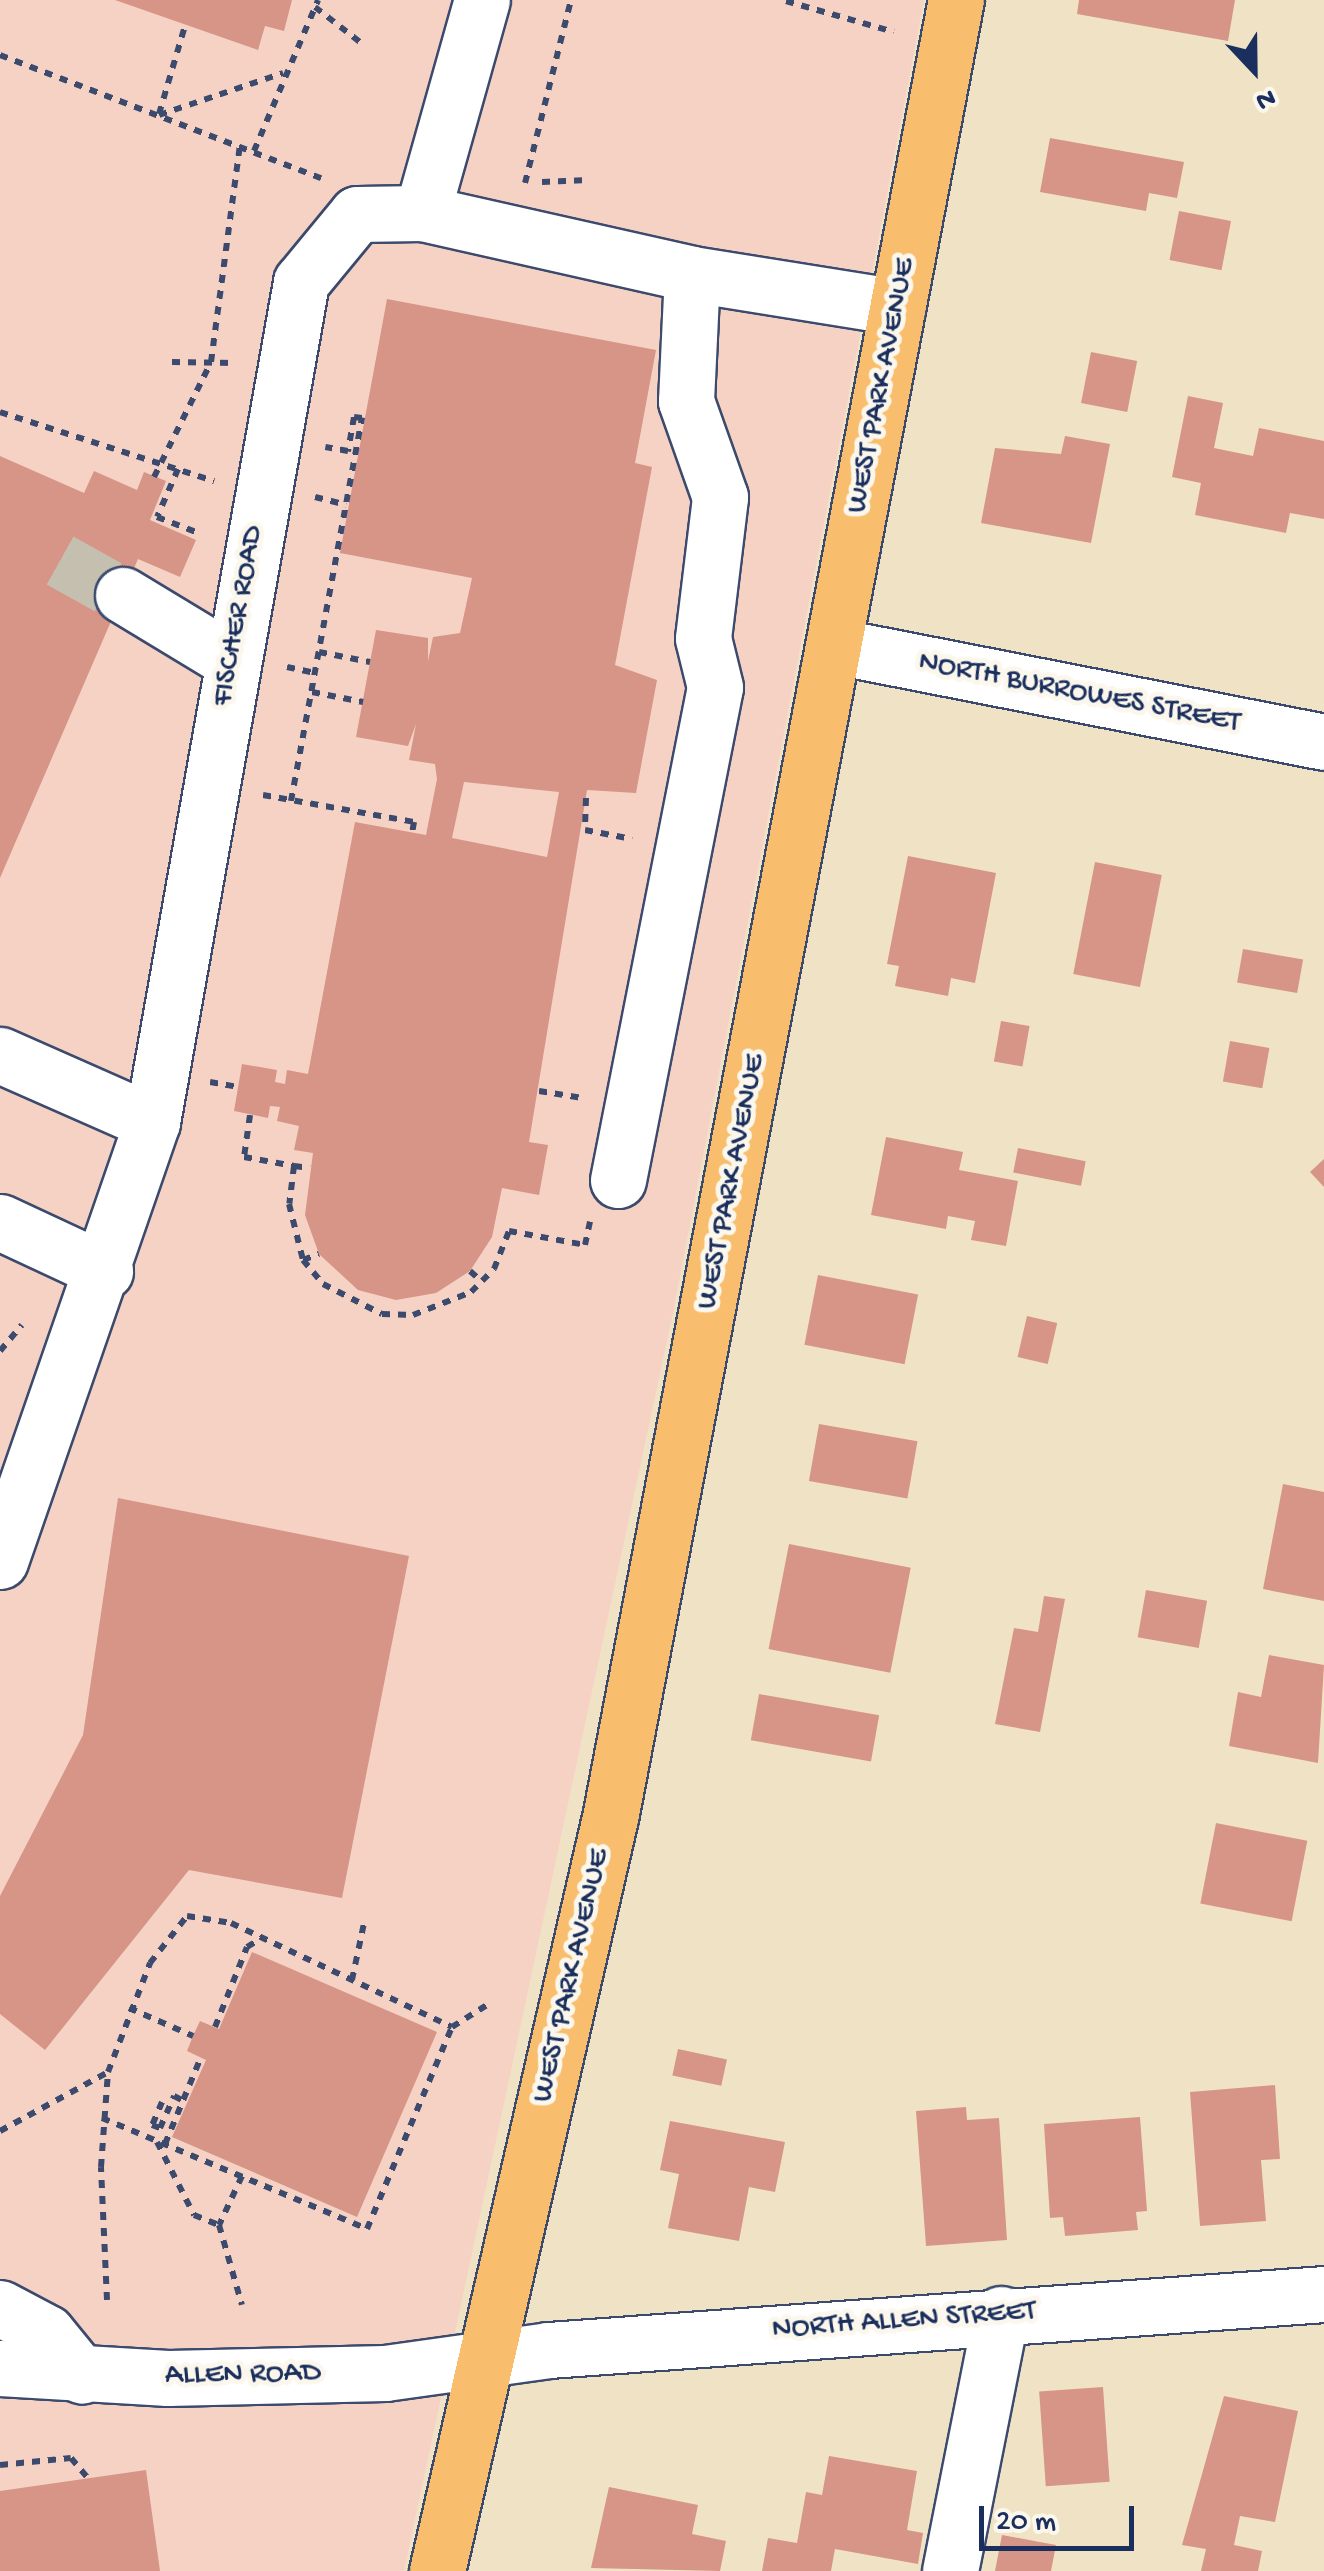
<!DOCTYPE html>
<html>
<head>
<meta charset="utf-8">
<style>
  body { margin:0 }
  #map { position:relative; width:1324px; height:2571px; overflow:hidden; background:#f0e3c5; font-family:"Gochi Hand",sans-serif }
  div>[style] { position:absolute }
  .built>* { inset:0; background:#f6d2c5 }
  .building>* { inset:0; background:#d69587; transform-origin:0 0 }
  .minor-tunnel>* { height:55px; margin-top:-27.5px; transform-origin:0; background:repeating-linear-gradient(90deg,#c5bfb0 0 55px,transparent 0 83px) }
  .path>* { height:6px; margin-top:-3px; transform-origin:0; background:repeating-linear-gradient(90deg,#3b4a6d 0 8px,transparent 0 16px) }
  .roads { filter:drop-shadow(2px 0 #3b4a6d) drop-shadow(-2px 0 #3b4a6d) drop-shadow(0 2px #3b4a6d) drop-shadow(0 -2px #3b4a6d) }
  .minor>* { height:55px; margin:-27.5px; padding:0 27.5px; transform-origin:27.5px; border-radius:27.5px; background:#fff }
  .major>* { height:55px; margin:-27.5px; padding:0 27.5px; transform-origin:27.5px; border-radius:27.5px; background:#f9be6d }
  span { translate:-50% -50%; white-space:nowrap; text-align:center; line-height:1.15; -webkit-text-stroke:10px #fbf7ec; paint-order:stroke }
  .street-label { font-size:30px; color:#1b2f5e }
  .north { position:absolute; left:1204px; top:20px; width:100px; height:100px; -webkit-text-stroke:8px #fbf7ec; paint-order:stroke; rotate:158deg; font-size:28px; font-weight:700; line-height:40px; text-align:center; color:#1b2f5e }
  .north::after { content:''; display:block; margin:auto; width:35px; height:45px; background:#1b2f5e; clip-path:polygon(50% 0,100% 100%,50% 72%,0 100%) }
  .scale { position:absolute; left:979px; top:2506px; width:155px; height:45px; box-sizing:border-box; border:5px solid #1b2f5e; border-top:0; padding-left:12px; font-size:30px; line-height:35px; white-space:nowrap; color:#1b2f5e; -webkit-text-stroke:8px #fbf7ec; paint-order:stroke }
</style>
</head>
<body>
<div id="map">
  <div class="built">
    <i style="clip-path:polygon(0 0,924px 0,673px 1313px,404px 2571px,0 2571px)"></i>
  </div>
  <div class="building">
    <i style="clip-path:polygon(115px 0,292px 0,284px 31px,265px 26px,258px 50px)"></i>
    <i style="clip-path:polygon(1079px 0,1235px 0,1228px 41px,1077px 14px)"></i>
    <i style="clip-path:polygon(1050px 138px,1184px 162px,1177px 198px,1149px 193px,1146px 211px,1040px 192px)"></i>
    <i style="left:1179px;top:211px;width:53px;height:50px;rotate:11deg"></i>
    <i style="clip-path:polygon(evenodd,387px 299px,656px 350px,635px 463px,652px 467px,615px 665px,657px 680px,636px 793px,587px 790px,529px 1142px,548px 1145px,539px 1195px,502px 1188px,492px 1237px,470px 1271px,436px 1293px,396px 1300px,358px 1290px,319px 1254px,305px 1215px,313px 1153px,294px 1150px,299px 1126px,277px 1121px,280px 1107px,270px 1106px,268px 1118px,234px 1111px,242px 1064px,277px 1070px,275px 1082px,285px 1084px,287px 1070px,308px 1074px,355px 822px,426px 835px,437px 779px,435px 764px,409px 760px,416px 724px,408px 746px,356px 737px,376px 630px,428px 638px,428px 661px,433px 637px,460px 633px,472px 578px,340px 553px,387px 299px,464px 782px,559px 792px,547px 857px,452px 838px,464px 782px)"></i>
    <i style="left:1091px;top:352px;width:47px;height:52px;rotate:11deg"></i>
    <i style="clip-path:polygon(1188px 396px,1223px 403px,1214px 448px,1253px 456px,1259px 428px,1324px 441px,1324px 519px,1290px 513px,1286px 533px,1195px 515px,1201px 483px,1172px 477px)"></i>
    <i style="clip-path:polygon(1065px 436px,1110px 444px,1091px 543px,981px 523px,995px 448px,1061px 454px)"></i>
    <i style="clip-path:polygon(0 456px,84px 493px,94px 471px,137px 490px,144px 472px,166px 481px,150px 520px,196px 540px,180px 577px,138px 559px,0 878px)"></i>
    <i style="clip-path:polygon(908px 856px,996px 873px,975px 983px,951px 978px,948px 996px,895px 986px,899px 966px,887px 964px)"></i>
    <i style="left:1095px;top:862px;width:68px;height:114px;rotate:11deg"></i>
    <i style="left:1243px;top:949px;width:61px;height:34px;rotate:10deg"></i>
    <i style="left:1001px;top:1021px;width:29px;height:41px;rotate:10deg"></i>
    <i style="left:1230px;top:1041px;width:40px;height:41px;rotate:10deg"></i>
    <i style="clip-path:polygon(886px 1137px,963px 1152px,959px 1170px,1018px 1181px,1006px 1246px,971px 1240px,975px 1221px,948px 1216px,946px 1229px,871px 1215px)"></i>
    <i style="left:1018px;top:1148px;width:69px;height:25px;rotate:11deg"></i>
    <i style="clip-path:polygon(1324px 1159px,1324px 1187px,1310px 1172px)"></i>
    <i style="left:818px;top:1275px;width:102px;height:71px;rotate:11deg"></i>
    <i style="left:1027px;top:1316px;width:31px;height:42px;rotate:13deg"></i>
    <i style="left:819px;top:1424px;width:100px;height:58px;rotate:10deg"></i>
    <i style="clip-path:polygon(1283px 1484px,1324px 1492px,1324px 1601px,1263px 1589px)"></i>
    <i style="clip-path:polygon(118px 1498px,409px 1556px,342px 1898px,189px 1870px,45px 2050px,0 2014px,0 1896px,83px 1735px)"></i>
    <i style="left:789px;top:1544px;width:124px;height:107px;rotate:11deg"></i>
    <i style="left:1146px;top:1590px;width:62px;height:48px;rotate:10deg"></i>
    <i style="clip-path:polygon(1044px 1596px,1065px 1599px,1040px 1732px,995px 1724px,1014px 1628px,1038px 1632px)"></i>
    <i style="clip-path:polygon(1269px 1655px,1324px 1665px,1318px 1763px,1229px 1746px,1238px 1692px,1261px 1697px)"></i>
    <i style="left:759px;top:1694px;width:122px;height:47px;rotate:10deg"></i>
    <i style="left:1216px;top:1823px;width:93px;height:82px;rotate:11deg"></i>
    <i style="clip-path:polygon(252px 1952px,437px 2032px,357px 2217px,172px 2137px,206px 2060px,187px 2051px,193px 2036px,200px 2021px,219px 2029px)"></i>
    <i style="left:678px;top:2049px;width:50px;height:27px;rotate:12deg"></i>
    <i style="clip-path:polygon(1275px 2085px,1280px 2159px,1261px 2160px,1266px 2221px,1200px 2226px,1190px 2092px)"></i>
    <i style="clip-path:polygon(966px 2107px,967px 2120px,999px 2118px,1007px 2240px,926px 2246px,916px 2111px)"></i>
    <i style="clip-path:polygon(1140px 2117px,1147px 2211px,1136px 2212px,1138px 2230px,1065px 2236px,1063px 2217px,1050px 2218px,1044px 2124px)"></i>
    <i style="clip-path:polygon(670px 2121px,785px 2142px,775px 2192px,749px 2187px,739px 2241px,668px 2228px,679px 2174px,660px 2170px)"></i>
    <i style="left:1103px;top:2387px;width:95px;height:64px;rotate:86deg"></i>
    <i style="clip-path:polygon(1224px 2396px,1298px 2411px,1275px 2522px,1240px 2516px,1234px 2545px,1262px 2551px,1258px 2571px,1201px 2571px,1206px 2549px,1182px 2545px)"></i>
    <i style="clip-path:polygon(829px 2456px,917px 2471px,907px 2530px,923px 2533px,918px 2564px,835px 2549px,831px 2571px,762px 2571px,768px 2538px,797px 2543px,806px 2492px,822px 2495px)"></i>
    <i style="clip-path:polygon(146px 2470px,160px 2571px,0 2571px,0 2491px)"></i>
    <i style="clip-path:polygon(609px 2487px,698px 2505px,692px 2534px,726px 2541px,720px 2571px,591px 2568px)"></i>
    <i style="clip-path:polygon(1002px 2535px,1056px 2545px,1051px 2571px,995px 2571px)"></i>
  </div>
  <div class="minor-tunnel">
    <i style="left:60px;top:560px;width:72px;rotate:29.1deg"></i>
  </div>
  <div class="path">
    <i style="left:786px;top:1px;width:112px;rotate:16deg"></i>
    <i style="left:315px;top:7px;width:58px;rotate:38deg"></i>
    <i style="left:0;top:55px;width:344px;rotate:21deg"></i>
    <i style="left:159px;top:114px;width:89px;rotate:-73.6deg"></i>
    <i style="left:159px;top:115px;width:131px;rotate:-18.7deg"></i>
    <i style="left:254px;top:151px;width:164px;rotate:-67deg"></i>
    <i style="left:542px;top:182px;width:46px;rotate:-2.5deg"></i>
    <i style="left:525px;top:183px;width:189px;rotate:-75.9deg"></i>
    <i style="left:172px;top:362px;width:64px;rotate:0.9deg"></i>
    <i style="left:0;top:412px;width:225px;rotate:17.9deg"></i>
    <i style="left:178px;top:469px;width:52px;rotate:113.6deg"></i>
    <i style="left:157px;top:517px;width:47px;rotate:21.1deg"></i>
    <i style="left:154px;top:477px;width:128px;rotate:-63.6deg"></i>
    <i style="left:211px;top:362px;width:218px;rotate:-82.4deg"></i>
    <i style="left:315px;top:497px;width:32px;rotate:14deg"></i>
    <i style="left:319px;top:652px;width:52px;rotate:11.1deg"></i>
    <i style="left:287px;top:667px;width:29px;rotate:12deg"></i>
    <i style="left:312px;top:692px;width:52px;rotate:11.1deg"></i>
    <i style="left:263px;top:795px;width:153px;rotate:10.1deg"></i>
    <i style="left:414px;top:822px;width:11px;rotate:100deg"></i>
    <i style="left:586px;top:798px;width:32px;rotate:92deg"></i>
    <i style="left:585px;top:830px;width:48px;rotate:10.8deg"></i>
    <i style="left:291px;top:801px;width:390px;rotate:-79.5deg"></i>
    <i style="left:362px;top:418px;width:8px;rotate:-173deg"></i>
    <i style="left:354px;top:417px;width:35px;rotate:100deg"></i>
    <i style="left:348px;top:451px;width:23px;rotate:-170deg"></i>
    <i style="left:210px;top:1082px;width:28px;rotate:10deg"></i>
    <i style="left:539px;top:1091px;width:44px;rotate:9.2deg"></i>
    <i style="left:250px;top:1115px;width:42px;rotate:98.1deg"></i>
    <i style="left:244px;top:1157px;width:51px;rotate:10.2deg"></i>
    <i style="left:294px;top:1166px;width:38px;rotate:97deg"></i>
    <i style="left:289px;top:1204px;width:58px;rotate:76deg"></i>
    <i style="left:303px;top:1260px;width:31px;rotate:50deg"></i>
    <i style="left:323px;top:1284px;width:66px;rotate:27deg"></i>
    <i style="left:382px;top:1314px;width:31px;rotate:2deg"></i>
    <i style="left:413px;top:1315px;width:62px;rotate:-21.6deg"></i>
    <i style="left:471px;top:1292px;width:33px;rotate:-45deg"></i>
    <i style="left:494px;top:1269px;width:41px;rotate:-68.5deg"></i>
    <i style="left:509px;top:1231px;width:77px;rotate:10.4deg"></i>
    <i style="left:585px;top:1245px;width:24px;rotate:-78deg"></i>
    <i style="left:294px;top:1166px;width:16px;rotate:7deg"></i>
    <i style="left:303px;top:1260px;width:17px;rotate:-21deg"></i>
    <i style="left:470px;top:1271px;width:15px;rotate:42deg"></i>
    <i style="left:0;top:1351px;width:34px;rotate:-50deg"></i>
    <i style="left:352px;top:1980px;width:58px;rotate:-78.1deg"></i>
    <i style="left:129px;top:2008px;width:70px;rotate:23.6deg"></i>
    <i style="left:215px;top:2027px;width:86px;rotate:-68.2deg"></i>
    <i style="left:247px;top:1947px;width:17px;rotate:-31deg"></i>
    <i style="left:162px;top:2102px;width:25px;rotate:113deg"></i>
    <i style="left:152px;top:2125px;width:9px;rotate:21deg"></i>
    <i style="left:160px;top:2128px;width:35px;rotate:-66deg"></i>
    <i style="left:174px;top:2096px;width:9px;rotate:27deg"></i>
    <i style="left:102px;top:2118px;width:287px;rotate:22.7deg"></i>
    <i style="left:367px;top:2229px;width:219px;rotate:-67.2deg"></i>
    <i style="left:452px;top:2027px;width:41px;rotate:-32.2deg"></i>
    <i style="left:0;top:2131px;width:123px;rotate:-28.6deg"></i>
    <i style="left:157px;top:2142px;width:82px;rotate:63.1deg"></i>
    <i style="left:194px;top:2215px;width:27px;rotate:22deg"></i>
    <i style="left:165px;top:2144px;width:94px;rotate:-67.5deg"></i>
    <i style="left:242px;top:2176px;width:54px;rotate:115.1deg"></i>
    <i style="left:219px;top:2225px;width:83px;rotate:74deg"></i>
    <i style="left:107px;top:2300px;width:133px;rotate:-92.6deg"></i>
    <i style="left:101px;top:2167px;width:95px;rotate:-85.8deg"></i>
    <i style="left:108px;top:2072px;width:117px;rotate:-68.9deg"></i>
    <i style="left:150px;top:1963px;width:60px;rotate:-51.8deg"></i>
    <i style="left:187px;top:1916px;width:45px;rotate:9deg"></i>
    <i style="left:231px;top:1923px;width:244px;rotate:25.2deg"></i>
    <i style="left:0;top:2465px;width:71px;rotate:-5.6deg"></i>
    <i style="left:71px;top:2458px;width:26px;rotate:50deg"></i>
  </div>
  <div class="roads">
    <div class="minor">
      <i style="left:422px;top:213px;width:221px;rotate:-74.3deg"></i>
      <i style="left:123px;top:595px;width:127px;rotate:31.2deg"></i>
      <i style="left:835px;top:646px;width:498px;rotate:11.1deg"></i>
      <i style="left:0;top:1055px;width:166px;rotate:23.8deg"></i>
      <i style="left:618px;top:1180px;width:502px;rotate:-78.87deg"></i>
      <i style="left:715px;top:687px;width:50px;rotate:-103.8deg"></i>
      <i style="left:703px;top:638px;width:142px;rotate:-83.1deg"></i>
      <i style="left:720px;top:497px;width:102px;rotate:-109.5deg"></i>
      <i style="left:686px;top:401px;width:127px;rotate:-87.3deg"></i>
      <i style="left:0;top:1222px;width:116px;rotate:25deg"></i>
      <i style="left:0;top:1561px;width:465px;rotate:-70.9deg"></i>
      <i style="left:152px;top:1122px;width:853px;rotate:-79.94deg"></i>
      <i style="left:301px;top:282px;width:88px;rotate:-50.5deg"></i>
      <i style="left:357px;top:214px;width:65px;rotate:-0.9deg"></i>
      <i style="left:422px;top:213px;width:277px;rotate:12.7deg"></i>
      <i style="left:692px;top:274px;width:208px;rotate:9.1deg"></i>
      <i style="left:0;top:2308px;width:53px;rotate:28deg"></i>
      <i style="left:47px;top:2333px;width:55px;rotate:50.9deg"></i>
      <i style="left:0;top:2368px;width:168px;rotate:3.4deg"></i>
      <i style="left:168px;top:2378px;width:217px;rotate:-1.3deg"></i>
      <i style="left:385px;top:2373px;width:166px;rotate:-8deg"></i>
      <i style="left:549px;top:2350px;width:777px;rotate:-4.13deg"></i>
      <i style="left:950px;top:2571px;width:262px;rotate:-78.8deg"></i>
    </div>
    <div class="major">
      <i style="left:437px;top:2571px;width:778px;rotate:-77.07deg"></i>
      <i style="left:611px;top:1813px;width:1846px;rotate:-79.23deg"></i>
    </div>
  </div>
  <div class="street-label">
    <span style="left:883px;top:386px;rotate:-79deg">WEST PARK AVENUE</span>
    <span style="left:240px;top:616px;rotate:-80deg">FISCHER ROAD</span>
    <span style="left:1079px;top:694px;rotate:11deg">NORTH BURROWES STREET</span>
    <span style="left:733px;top:1182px;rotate:-79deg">WEST PARK AVENUE</span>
    <span style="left:573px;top:1976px;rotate:-77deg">WEST PARK AVENUE</span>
    <span style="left:904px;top:2322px;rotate:-4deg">NORTH ALLEN STREET</span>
    <span style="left:243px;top:2376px;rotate:-1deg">ALLEN ROAD</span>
  </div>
  <div class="north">N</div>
  <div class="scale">20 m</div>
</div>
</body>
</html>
